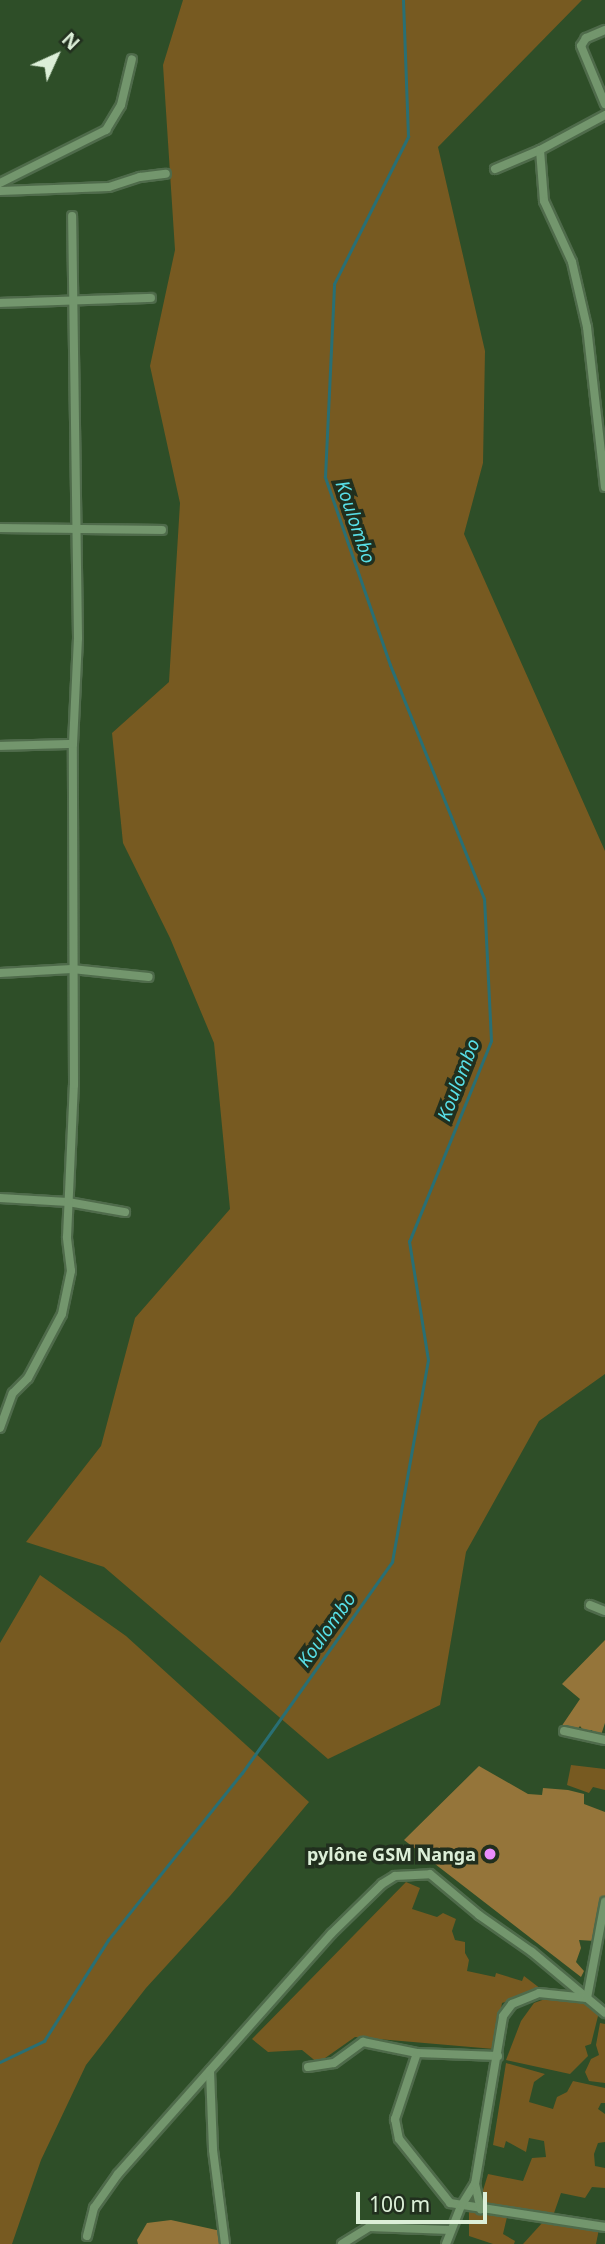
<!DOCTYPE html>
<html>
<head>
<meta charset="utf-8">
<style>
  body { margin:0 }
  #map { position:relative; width:605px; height:2244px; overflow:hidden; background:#2e4e28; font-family:"Noto Sans",sans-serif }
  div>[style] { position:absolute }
  .green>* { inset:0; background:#775a21 }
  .forest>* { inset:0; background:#95753a }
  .stream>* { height:2.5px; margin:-1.25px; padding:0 1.25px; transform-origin:1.25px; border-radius:1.25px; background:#296f74 }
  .roads { filter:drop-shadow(2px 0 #4f6b4b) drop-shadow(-2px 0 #4f6b4b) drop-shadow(0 2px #4f6b4b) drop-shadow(0 -2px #4f6b4b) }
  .minor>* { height:8px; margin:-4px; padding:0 4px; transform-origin:4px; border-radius:4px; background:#73966d }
  .dots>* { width:19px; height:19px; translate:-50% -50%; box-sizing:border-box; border:4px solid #212f1e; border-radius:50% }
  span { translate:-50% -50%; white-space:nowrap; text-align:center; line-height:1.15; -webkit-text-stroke:7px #212f1e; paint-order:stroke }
  .poi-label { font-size:18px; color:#dcefd8; font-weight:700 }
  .right { translate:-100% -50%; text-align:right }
  .water-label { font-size:19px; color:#58dfe7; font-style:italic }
  .north { position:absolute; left:21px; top:21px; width:70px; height:70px; -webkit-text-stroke:5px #212f1e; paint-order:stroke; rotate:45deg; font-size:19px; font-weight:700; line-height:28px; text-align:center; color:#dcefd8 }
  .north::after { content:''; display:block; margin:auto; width:24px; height:32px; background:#dcefd8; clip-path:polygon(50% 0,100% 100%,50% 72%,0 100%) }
  .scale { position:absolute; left:356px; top:2192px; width:131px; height:32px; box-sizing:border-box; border:4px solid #dcefd8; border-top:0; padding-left:9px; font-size:21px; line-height:24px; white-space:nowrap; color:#dcefd8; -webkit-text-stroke:5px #212f1e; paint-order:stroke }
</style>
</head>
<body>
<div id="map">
  <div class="green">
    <i style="clip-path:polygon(183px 0,582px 0,438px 147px,485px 351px,483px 463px,464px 534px,605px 851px,605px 1374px,539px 1421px,466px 1552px,440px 1705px,328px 1759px,104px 1567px,26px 1542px,101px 1446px,135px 1318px,230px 1209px,214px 1043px,170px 938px,123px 843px,112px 733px,169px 682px,180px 503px,150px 366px,175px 250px,163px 65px)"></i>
    <i style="clip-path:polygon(40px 1575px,126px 1636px,309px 1802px,230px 1896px,146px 1988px,86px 2065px,41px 2160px,12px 2244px,0 2244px,0 1643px)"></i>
    <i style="clip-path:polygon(571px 1765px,605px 1769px,605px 1790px,593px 1787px,589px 1793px,567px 1785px)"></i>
    <i style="clip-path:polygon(406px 1882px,420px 1888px,412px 1909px,437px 1917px,443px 1913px,456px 1919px,452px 1931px,455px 1940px,465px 1942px,465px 1953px,469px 1960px,467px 1971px,495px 1977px,496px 1973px,522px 1981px,524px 1976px,541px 1989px,502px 2003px,494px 2049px,355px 2037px,318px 2063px,302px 2050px,268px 2052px,252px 2039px)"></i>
    <i style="clip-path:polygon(556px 1995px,588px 2003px,599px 2012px,591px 2044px,585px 2046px,588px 2056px,570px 2074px,506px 2060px,521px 2021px,534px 2003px)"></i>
    <i style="clip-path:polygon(600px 2023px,605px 2024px,605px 2083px,589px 2081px,585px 2072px,591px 2059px,599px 2055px,596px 2045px)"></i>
    <i style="clip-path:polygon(506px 2063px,545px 2074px,534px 2082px,529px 2102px,553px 2109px,557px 2097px,567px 2092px,573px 2081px,605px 2088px,605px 2103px,601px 2103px,598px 2109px,605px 2114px,605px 2142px,598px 2143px,594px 2154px,595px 2166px,605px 2168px,605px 2188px,592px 2187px,585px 2198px,561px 2193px,553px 2216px,483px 2206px,481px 2197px,488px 2174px,523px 2181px,532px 2158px,546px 2157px,544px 2141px,529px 2138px,526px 2152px,506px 2141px,504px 2148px,493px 2145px)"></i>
    <i style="clip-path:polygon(469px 2211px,507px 2217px,503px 2234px,515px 2241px,514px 2244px,493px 2244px,469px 2236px)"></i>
    <i style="clip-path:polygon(543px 2222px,599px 2229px,596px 2244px,523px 2244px)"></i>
  </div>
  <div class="forest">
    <i style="clip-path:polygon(605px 1640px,605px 1723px,601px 1735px,593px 1734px,592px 1730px,583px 1730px,580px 1726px,576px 1731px,561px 1727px,580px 1699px,562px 1684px)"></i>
    <i style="clip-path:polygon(479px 1766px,528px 1794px,542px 1795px,543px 1788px,568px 1790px,584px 1794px,584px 1804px,605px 1812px,605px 1896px,595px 1941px,579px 1940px,581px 1948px,576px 1962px,584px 1971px,581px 1977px,404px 1840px)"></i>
    <i style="clip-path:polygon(171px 2220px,221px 2231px,223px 2244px,138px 2244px,137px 2240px,147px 2223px)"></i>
  </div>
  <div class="stream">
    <i style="left:0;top:2062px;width:49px;rotate:-25.5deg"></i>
    <i style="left:44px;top:2041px;width:120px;rotate:-57.6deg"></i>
    <i style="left:108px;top:1940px;width:214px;rotate:-51.3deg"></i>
    <i style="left:242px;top:1773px;width:259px;rotate:-54.6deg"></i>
    <i style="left:392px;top:1562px;width:205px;rotate:-79.9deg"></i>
    <i style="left:428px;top:1360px;width:120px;rotate:-99.1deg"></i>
    <i style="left:409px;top:1242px;width:217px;rotate:-67.8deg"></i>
    <i style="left:491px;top:1041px;width:142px;rotate:-92.8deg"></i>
    <i style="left:484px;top:899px;width:252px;rotate:-111.9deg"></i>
    <i style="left:390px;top:665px;width:199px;rotate:-109.1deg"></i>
    <i style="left:325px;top:477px;width:193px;rotate:-87.3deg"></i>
    <i style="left:334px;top:284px;width:165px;rotate:-63.3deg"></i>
    <i style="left:408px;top:137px;width:137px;rotate:-92.1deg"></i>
  </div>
  <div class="roads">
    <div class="minor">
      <i style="left:605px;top:30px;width:21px;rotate:157deg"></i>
      <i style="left:586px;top:38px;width:9px;rotate:122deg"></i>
      <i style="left:581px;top:46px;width:63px;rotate:67.5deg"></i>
      <i style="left:540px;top:150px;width:51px;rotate:85.5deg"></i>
      <i style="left:544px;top:201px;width:67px;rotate:65.3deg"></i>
      <i style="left:572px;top:262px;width:67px;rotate:77deg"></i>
      <i style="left:587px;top:327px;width:161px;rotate:83.6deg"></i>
      <i style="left:495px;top:169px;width:49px;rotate:-22.9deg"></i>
      <i style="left:540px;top:150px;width:74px;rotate:-28.3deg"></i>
      <i style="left:0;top:183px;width:119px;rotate:-26.6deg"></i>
      <i style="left:106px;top:130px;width:29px;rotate:-59deg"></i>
      <i style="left:121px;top:105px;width:47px;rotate:-76.6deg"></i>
      <i style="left:0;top:191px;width:109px;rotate:-2.1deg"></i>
      <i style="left:109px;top:187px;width:33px;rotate:-18deg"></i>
      <i style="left:140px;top:177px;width:26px;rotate:-7deg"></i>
      <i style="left:0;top:303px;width:151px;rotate:-1.9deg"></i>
      <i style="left:0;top:528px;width:162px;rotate:0.7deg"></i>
      <i style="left:0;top:746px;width:73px;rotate:-1.6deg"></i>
      <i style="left:0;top:973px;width:72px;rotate:-3.2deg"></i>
      <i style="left:72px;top:969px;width:77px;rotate:5.9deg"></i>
      <i style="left:0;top:1198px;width:68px;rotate:3.4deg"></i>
      <i style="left:68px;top:1202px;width:58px;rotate:10deg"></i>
      <i style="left:0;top:1428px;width:37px;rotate:-70deg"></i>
      <i style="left:13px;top:1393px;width:21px;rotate:-45deg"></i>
      <i style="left:28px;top:1378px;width:72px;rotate:-62deg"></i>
      <i style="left:62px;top:1314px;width:44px;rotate:-78.2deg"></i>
      <i style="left:71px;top:1271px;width:34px;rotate:-97deg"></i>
      <i style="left:67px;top:1237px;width:152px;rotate:-87.4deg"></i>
      <i style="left:74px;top:1085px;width:341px;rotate:-90.2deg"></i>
      <i style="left:73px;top:744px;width:106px;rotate:-87.3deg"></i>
      <i style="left:78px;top:638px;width:422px;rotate:-90.8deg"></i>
      <i style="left:590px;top:1605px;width:16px;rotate:22deg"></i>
      <i style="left:564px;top:1731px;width:42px;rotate:12.4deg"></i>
      <i style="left:498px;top:2056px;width:81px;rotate:-177.9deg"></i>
      <i style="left:417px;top:2053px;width:70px;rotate:108.4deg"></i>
      <i style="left:395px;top:2119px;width:20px;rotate:79deg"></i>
      <i style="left:399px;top:2139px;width:82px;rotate:51.4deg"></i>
      <i style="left:450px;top:2203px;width:157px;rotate:8.8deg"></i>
      <i style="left:308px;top:2067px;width:26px;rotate:-9deg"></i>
      <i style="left:334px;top:2063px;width:36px;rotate:-36deg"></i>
      <i style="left:363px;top:2042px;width:55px;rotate:11.5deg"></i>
      <i style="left:210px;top:2071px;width:79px;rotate:87.8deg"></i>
      <i style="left:213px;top:2150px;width:95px;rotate:82.7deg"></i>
      <i style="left:475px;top:2184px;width:26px;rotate:77deg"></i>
      <i style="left:87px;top:2236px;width:29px;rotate:-76deg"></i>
      <i style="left:94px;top:2208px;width:42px;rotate:-54.8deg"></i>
      <i style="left:118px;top:2174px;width:321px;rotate:-48.4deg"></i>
      <i style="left:331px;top:1934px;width:71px;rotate:-44.4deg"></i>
      <i style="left:382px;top:1884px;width:15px;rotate:-32deg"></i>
      <i style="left:395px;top:1876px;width:35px;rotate:-3deg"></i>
      <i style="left:430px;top:1874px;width:64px;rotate:39.9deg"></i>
      <i style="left:479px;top:1915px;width:65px;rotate:34.9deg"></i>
      <i style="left:532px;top:1952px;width:95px;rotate:39.9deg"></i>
      <i style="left:342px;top:2244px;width:32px;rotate:-32deg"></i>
      <i style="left:369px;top:2227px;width:81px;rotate:2.1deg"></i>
      <i style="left:446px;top:2244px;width:41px;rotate:-68.5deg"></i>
      <i style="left:461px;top:2206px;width:26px;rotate:-58deg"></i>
      <i style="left:475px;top:2184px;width:170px;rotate:-80.5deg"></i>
      <i style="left:503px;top:2016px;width:15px;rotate:-53deg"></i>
      <i style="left:512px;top:2004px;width:29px;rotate:-22deg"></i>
      <i style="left:539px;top:1993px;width:48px;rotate:5.9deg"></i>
      <i style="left:587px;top:1998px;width:98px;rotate:-79.4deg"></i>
    </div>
  </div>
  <div class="dots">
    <i style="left:490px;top:1854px;background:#ea8dfd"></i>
  </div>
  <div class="poi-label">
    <span class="right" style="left:476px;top:1854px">pylône GSM Nanga</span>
  </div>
  <div class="water-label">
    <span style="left:355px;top:522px;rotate:71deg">Koulombo</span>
    <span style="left:459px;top:1080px;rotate:-69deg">Koulombo</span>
    <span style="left:327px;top:1630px;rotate:-55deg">Koulombo</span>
  </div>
  <div class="north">N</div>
  <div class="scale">100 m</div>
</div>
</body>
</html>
